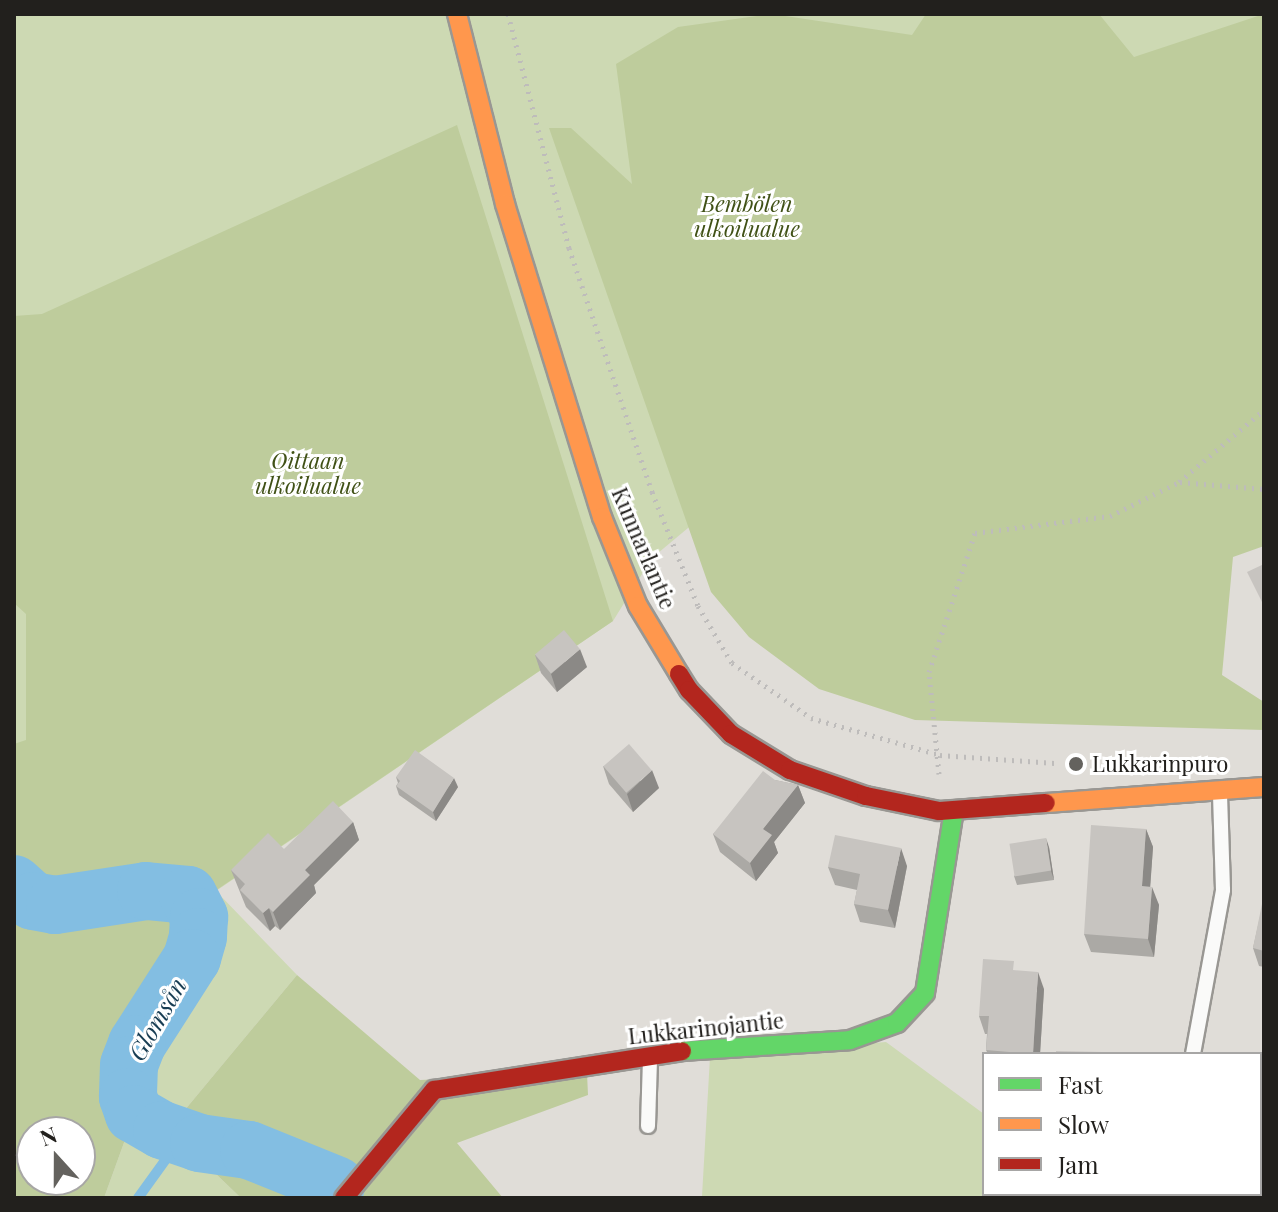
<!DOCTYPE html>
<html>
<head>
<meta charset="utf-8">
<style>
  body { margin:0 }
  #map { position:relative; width:1278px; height:1212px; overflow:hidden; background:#e0ddd8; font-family:"Playfair Display",serif }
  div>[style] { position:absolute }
  .green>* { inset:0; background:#cdd9b3 }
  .forest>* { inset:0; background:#becc9c }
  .stream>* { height:10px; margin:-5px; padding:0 5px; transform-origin:5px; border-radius:5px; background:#83bee2 }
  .river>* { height:58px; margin:-29px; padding:0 29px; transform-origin:29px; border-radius:29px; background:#83bee2 }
  .path>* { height:5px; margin-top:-2.5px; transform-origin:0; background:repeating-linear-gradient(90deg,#bebcbb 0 2px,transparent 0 8px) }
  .roads { filter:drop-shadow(2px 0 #999793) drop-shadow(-2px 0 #999793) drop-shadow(0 2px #999793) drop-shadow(0 -2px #999793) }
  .lane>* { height:14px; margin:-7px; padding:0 7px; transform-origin:7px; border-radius:7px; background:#fafaf9 }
  .fast>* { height:18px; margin:-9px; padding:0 9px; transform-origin:9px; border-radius:9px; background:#63d668 }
  .slow>* { height:18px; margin:-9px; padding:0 9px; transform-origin:9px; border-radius:9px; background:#ff974d }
  .jam>* { height:18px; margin:-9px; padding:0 9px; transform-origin:9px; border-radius:9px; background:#b3261e }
  .wall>* { inset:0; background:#aba9a5 }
  .shaded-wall>* { inset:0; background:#8b8986 }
  .building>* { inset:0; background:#c7c4c0; transform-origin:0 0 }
  .dots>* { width:22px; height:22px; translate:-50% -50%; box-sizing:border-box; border:4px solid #fff; border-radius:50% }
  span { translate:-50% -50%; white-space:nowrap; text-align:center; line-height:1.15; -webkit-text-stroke:6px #fff; paint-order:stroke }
  .park-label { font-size:22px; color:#405116; font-style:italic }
  .street-label { font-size:22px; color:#22201d }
  .poi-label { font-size:22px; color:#22201d }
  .left { translate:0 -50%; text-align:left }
  .water-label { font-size:24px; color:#183d53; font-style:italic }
  .frame { position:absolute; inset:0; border:16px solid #22201d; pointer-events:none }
  .legend { position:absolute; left:982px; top:1052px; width:280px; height:144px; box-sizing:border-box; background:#fff; border:2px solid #a7a6a5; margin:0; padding:10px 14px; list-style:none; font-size:24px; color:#22201d }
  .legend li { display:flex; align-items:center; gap:16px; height:40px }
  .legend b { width:40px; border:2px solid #a7a6a5 }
  .north { position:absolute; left:16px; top:1116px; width:80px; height:80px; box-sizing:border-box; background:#fff; border:2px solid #a7a6a5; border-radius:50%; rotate:339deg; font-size:22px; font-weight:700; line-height:32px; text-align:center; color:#22201d }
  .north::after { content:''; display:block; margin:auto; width:28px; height:36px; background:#64625e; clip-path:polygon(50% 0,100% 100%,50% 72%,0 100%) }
</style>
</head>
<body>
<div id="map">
  <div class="green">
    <i style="clip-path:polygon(14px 14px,1264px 14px,1264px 48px,652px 558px,613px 621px,216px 891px,297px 975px,169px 1129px,241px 1198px,104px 1198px,215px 891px,14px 883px)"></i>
    <i style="clip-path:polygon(886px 1042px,984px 1114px,984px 1194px,1039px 1194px,1039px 1198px,702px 1196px,710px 1057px)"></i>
  </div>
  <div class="forest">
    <i style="clip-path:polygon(772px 14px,912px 35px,926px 14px,1099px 14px,1134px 57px,1264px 14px,1264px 546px,1233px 557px,1222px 675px,1264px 702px,1264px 730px,915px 720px,819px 689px,749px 637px,711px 592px,549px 128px,571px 128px,632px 184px,616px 64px,678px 27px)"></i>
    <i style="clip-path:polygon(evenodd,457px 125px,613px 621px,215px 891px,104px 1198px,14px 1198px,14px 744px,26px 740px,26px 614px,14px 603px,14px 316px,42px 314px,457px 125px,32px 1132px,80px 1132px,80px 1180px,32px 1180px,32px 1132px)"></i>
    <i style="clip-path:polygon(297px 975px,420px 1080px,587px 1073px,588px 1095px,457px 1143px,503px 1198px,241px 1198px,169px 1129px)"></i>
  </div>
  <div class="stream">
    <i style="left:138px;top:1198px;width:75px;rotate:-54.2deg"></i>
  </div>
  <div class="river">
    <i style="left:14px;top:884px;width:25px;rotate:42deg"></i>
    <i style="left:33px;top:901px;width:22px;rotate:10deg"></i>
    <i style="left:55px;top:905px;width:92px;rotate:-8.7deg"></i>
    <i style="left:146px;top:891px;width:42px;rotate:5.4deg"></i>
    <i style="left:188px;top:895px;width:25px;rotate:63deg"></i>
    <i style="left:199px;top:917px;width:20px;rotate:93deg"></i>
    <i style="left:198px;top:937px;width:22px;rotate:106deg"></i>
    <i style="left:192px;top:958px;width:102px;rotate:122.6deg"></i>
    <i style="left:137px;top:1044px;width:22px;rotate:111deg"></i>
    <i style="left:129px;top:1065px;width:32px;rotate:92deg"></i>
    <i style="left:128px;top:1097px;width:18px;rotate:71deg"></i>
    <i style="left:134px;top:1114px;width:32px;rotate:30deg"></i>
    <i style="left:162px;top:1130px;width:39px;rotate:19deg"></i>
    <i style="left:199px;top:1143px;width:50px;rotate:8deg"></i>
    <i style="left:249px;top:1150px;width:94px;rotate:21.9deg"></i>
  </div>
  <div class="path">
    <i style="left:508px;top:14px;width:242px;rotate:75.4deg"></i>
    <i style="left:569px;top:248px;width:258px;rotate:71.2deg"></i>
    <i style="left:652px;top:492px;width:123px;rotate:68deg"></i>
    <i style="left:698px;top:606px;width:66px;rotate:59.2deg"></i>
    <i style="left:732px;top:663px;width:96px;rotate:34.8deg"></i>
    <i style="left:811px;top:718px;width:134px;rotate:16deg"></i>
    <i style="left:940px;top:755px;width:115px;rotate:4deg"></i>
    <i style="left:1180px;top:482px;width:84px;rotate:4.8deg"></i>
    <i style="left:939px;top:774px;width:102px;rotate:-95.6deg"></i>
    <i style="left:929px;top:672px;width:146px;rotate:-71.7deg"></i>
    <i style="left:975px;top:533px;width:136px;rotate:-7.2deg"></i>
    <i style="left:1110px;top:516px;width:77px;rotate:-26.2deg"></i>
    <i style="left:1179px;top:482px;width:111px;rotate:-40.3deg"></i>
  </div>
  <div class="roads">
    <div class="lane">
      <i style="left:1193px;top:1054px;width:167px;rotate:-79.6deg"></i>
      <i style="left:1223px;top:890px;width:97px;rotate:-91.8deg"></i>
      <i style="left:648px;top:1126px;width:67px;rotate:-88.3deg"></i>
      <i style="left:1163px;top:1198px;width:4px;rotate:-76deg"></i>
    </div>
    <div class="fast">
      <i style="left:682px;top:1051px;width:168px;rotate:-3.7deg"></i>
      <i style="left:850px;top:1040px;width:50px;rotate:-19.9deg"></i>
      <i style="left:897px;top:1023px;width:41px;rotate:-47deg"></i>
      <i style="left:925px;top:993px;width:185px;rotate:-81deg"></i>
    </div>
    <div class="slow">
      <i style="left:457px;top:14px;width:196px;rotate:75.8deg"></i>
      <i style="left:505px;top:204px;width:328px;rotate:72.8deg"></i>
      <i style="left:602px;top:517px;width:96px;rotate:68deg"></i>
      <i style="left:638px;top:606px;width:79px;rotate:58.9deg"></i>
      <i style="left:1046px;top:803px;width:219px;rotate:-4.2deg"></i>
    </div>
    <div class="jam">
      <i style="left:679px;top:674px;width:19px;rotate:58deg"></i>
      <i style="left:689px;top:690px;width:61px;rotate:46.3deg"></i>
      <i style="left:731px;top:734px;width:69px;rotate:31.4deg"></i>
      <i style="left:790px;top:770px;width:80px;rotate:18.9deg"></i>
      <i style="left:866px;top:796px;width:75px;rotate:11.6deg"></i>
      <i style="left:939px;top:811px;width:107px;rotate:-4.3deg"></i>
      <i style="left:344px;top:1198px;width:141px;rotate:-50.2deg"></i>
      <i style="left:434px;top:1090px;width:251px;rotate:-8.9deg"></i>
    </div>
  </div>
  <div class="wall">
    <i style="clip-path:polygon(535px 655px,587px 667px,557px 692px,541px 673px)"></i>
    <i style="clip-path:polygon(603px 766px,659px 788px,633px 812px,609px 784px)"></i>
    <i style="clip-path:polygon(396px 777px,458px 787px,436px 821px,399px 795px,396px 786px,398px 783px)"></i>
    <i style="clip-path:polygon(775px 780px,798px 785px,805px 803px,774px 842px,778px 853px,756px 881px,720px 852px,713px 834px)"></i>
    <i style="clip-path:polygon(353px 822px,359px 840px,314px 885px,316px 893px,280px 930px,275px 926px,270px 931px,246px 907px,231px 870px)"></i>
    <i style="clip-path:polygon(1146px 829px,1153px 847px,1150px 887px,1159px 905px,1154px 957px,1091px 952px,1084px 934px)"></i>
    <i style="clip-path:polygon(1049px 847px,1054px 880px,1017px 885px,1014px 876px)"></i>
    <i style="clip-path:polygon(907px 866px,895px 928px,860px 922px,854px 904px,857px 890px,835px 885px,828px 867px)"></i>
    <i style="clip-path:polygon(1264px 899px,1264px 967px,1259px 966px,1253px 948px)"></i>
    <i style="clip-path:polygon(1044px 989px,1040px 1054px,988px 1054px,986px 1050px,987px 1034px,985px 1034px,979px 1016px)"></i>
  </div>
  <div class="shaded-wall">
    <i style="clip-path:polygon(580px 649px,587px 667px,557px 692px,551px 674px)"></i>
    <i style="clip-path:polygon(652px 770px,659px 788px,633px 812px,627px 794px)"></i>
    <i style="clip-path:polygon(454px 778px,458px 787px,436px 821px,433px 812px)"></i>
    <i style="clip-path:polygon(798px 785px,805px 803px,774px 842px,778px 853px,756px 881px,750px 863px,763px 829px)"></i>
    <i style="clip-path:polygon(353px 822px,359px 840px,314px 885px,316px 893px,280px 930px,273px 912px,305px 870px)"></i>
    <i style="clip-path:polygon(1146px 829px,1153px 847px,1149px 904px,1142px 886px)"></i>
    <i style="clip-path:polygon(1046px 838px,1049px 847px,1054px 880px,1051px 871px)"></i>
    <i style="clip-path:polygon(901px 848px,907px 866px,895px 928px,888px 910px)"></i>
    <i style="clip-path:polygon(1152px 887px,1159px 905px,1154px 957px,1148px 939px)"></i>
    <i style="clip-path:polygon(269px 908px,275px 926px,270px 931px,263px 913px)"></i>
    <i style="clip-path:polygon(1038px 972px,1044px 989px,1040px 1054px,1033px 1054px)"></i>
  </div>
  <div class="building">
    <i style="clip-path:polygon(1264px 564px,1264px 606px,1247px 572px)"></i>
    <i style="left:564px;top:630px;width:25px;height:38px;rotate:50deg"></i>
    <i style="left:629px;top:744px;width:35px;height:34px;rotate:49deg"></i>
    <i style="clip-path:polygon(415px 750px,454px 778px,433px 812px,396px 786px,400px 781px,396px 777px)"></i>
    <i style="clip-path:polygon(763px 771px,775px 780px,798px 785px,763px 829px,772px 835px,750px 863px,713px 834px)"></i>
    <i style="clip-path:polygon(333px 801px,353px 822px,305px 870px,310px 875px,273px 912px,269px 908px,263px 913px,240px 890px,245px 884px,231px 870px,268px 833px,284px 849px)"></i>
    <i style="clip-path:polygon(1091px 825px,1146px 829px,1142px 886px,1152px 887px,1148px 939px,1084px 934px)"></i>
    <i style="clip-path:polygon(835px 835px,901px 848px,888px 910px,854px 904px,860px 874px,828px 867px)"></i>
    <i style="left:1046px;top:838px;width:33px;height:37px;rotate:81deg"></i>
    <i style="clip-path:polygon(1263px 899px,1264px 899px,1264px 951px,1253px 948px)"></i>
    <i style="clip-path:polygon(983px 959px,1014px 961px,1013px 970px,1038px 972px,1033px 1054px,986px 1050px,989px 1016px,979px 1016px)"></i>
    <i style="clip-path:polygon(1056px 1051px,1102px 1052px,1102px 1054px,1056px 1054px)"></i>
  </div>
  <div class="dots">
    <i style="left:1076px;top:764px;background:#64625e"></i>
  </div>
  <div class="park-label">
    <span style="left:747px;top:216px">Bembölen<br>ulkoilualue</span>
    <span style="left:308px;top:473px">Oittaan<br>ulkoilualue</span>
  </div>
  <div class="street-label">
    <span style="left:644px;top:548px;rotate:67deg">Kunnarlantie</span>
    <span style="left:706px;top:1028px;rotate:-6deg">Lukkarinojantie</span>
  </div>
  <div class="poi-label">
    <span class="left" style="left:1092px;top:764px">Lukkarinpuro</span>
  </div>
  <div class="water-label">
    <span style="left:157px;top:1019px;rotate:-60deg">Glomsån</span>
  </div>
  <div class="frame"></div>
  <ul class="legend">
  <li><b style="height:10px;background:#63d668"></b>Fast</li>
  <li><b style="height:10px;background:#ff974d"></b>Slow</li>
  <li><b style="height:10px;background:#b3261e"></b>Jam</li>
  </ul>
  <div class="north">N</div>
</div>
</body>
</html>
